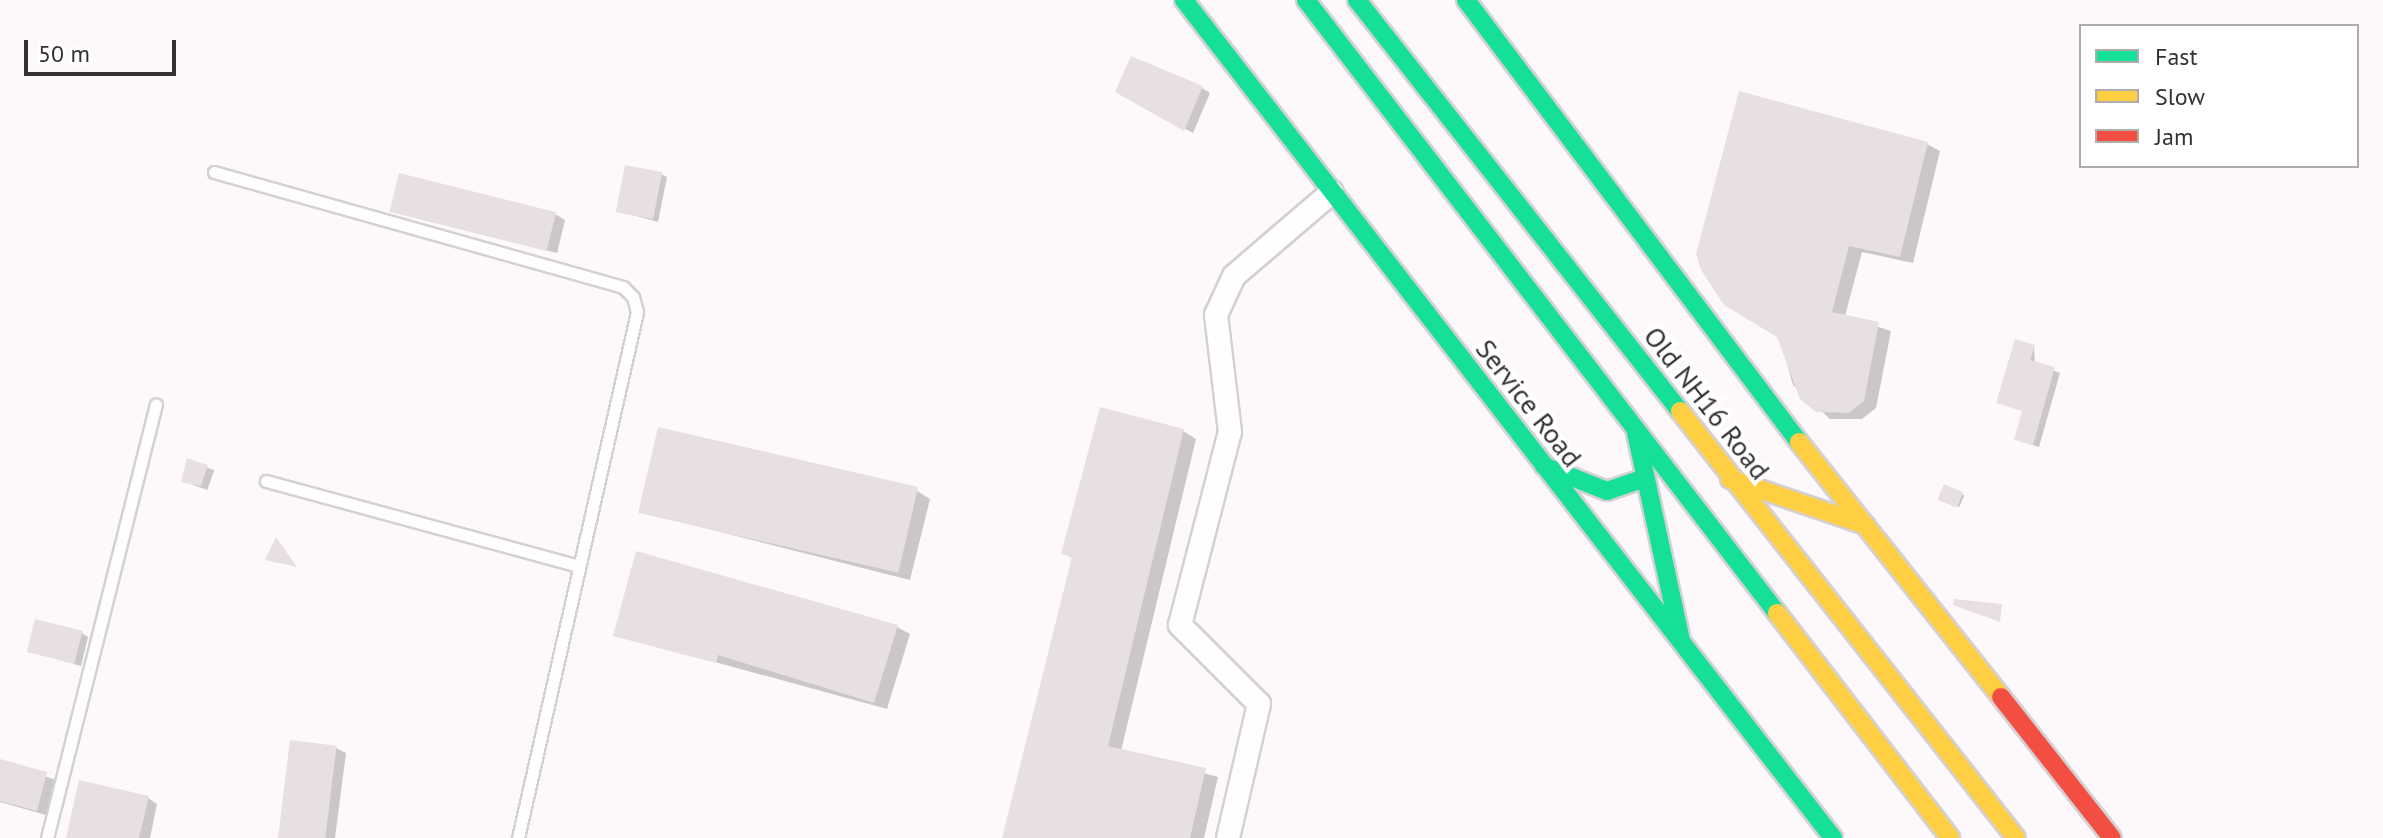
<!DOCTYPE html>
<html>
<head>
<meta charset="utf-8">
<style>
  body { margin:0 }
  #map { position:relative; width:2383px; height:838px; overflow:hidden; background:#fdf8fc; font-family:"PT Sans",sans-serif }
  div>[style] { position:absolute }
  .shadow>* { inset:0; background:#0003; transform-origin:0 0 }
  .building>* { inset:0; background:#e7dfe0; transform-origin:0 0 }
  .roads { filter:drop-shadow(2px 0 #d4d0d3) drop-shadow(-2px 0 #d4d0d3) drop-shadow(0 2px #d4d0d3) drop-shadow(0 -2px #d4d0d3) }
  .lane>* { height:11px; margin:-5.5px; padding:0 5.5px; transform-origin:5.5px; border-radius:5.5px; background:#fffeff }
  .street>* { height:22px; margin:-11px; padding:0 11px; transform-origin:11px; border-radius:11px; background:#fffeff }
  .fast>* { height:18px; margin:-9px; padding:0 9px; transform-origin:9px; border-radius:9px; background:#16e098 }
  .slow>* { height:18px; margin:-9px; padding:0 9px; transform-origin:9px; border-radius:9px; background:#ffcf43 }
  .jam>* { height:18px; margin:-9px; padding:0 9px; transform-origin:9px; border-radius:9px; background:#f24e42 }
  span { translate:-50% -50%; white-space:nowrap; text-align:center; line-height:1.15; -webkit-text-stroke:8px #fff; paint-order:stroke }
  .street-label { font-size:28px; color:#353134 }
  .legend { position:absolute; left:2079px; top:24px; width:280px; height:144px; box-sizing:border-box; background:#fff; border:2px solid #aeadae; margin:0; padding:10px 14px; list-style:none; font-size:24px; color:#353134 }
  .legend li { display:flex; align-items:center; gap:16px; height:40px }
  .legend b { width:40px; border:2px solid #aeadae }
  .scale { position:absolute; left:24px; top:40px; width:152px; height:36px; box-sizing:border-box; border:4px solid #353134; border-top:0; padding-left:10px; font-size:24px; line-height:28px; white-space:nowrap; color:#353134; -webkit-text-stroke:6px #fff; paint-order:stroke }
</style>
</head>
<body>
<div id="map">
  <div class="shadow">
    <i style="clip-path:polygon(1202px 88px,1210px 93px,1193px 133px,1118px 92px)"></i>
    <i style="clip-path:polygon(1927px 144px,1940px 151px,1913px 263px,1862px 252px,1845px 316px,1891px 331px,1876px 408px,1862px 419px,1830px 419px,1793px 385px,1779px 335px)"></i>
    <i style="clip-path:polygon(661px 174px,667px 177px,658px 222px,618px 211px)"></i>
    <i style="clip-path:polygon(390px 210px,555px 214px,565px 220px,557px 253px)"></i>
    <i style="clip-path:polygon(2034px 346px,2035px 364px,2060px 373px,2039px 447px,2022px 442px,2024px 411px,1998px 402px)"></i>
    <i style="clip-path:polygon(1183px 431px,1196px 439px,1121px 751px,1218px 777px,1204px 838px,1005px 838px,1074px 559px,1064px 553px)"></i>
    <i style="left:189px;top:461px;width:27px;height:21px;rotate:20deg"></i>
    <i style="left:1945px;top:487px;width:21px;height:13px;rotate:23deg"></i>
    <i style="clip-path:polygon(917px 491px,930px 499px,910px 580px,642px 512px)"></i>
    <i style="clip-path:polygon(897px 627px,910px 634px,887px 709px,616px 635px)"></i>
    <i style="clip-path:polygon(82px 633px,88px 637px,81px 666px,29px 651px)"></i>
    <i style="clip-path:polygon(336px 748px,346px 753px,335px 838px,280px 838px)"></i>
    <i style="clip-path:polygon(0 761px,56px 780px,46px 815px,0 802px)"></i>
    <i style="clip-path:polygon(148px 798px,157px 804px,150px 838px,68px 838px)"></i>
  </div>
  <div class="building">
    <i style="clip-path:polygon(1131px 56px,1203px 86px,1184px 131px,1115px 92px)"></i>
    <i style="clip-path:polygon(1739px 91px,1928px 142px,1900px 257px,1849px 246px,1832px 312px,1879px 322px,1864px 401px,1849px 413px,1816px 412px,1800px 399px,1777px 337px,1724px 305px,1701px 270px,1696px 254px)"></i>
    <i style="left:625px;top:165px;width:38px;height:48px;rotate:11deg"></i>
    <i style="left:399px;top:173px;width:162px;height:40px;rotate:14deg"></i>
    <i style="clip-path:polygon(2015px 339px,2035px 345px,2030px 360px,2055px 367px,2033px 445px,2014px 440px,2022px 411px,1996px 403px)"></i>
    <i style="clip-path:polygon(1100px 407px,1184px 429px,1108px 746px,1206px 768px,1190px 838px,1002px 838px,1072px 557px,1061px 554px)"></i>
    <i style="left:658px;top:427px;width:267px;height:88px;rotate:13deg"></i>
    <i style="clip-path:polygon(187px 458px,208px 465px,201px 486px,181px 482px)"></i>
    <i style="left:1944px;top:484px;width:21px;height:17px;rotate:23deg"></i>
    <i style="clip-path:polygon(276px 537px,297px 567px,265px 560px)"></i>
    <i style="clip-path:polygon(636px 551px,898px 625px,874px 703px,718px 655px,716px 663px,613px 636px)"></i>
    <i style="clip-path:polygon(1954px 599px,2002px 604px,2000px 622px,1953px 605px)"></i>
    <i style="left:35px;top:619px;width:49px;height:34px;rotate:14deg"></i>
    <i style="left:290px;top:740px;width:47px;height:99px;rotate:7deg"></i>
    <i style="clip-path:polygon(0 759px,47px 772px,37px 811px,0 801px)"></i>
    <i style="clip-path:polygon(79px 780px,149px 796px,139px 838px,66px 838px)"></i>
  </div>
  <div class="roads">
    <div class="lane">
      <i style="left:214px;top:172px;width:425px;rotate:15.7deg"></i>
      <i style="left:623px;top:287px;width:14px;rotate:45deg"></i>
      <i style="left:633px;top:297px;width:16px;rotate:75deg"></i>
      <i style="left:637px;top:312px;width:539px;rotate:102.75deg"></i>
      <i style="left:266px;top:481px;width:324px;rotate:15.2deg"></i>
      <i style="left:47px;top:838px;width:447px;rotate:-75.9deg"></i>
    </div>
    <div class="street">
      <i style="left:1228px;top:838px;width:138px;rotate:-77deg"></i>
      <i style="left:1259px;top:704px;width:112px;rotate:-135deg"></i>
      <i style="left:1180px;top:625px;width:199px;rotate:-75.5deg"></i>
      <i style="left:1230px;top:432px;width:118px;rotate:-96.8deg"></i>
      <i style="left:1216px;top:315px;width:43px;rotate:-65.2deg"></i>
      <i style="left:1234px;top:276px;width:129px;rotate:-40.6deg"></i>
    </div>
    <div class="fast">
      <i style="left:1184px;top:0;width:1060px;rotate:52.24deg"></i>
      <i style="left:1306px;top:0;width:773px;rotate:52.46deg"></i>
      <i style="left:1357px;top:0;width:523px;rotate:51.84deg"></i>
      <i style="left:1466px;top:0;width:553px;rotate:53.01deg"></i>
      <i style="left:1635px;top:428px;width:214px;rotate:77.8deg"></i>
      <i style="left:1544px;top:466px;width:68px;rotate:21.6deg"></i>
      <i style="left:1607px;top:491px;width:40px;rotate:-18.9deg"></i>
    </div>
    <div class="slow">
      <i style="left:1680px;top:411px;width:543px;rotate:51.8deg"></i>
      <i style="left:1799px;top:442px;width:325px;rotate:51.6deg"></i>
      <i style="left:1730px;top:479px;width:143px;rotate:18.8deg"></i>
      <i style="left:1777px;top:613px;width:284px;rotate:52.4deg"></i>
    </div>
    <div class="jam">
      <i style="left:2001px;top:697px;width:179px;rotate:51.8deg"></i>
    </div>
  </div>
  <div class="street-label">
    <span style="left:1529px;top:403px;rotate:52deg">Service Road</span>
    <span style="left:1707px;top:403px;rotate:52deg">Old NH16 Road</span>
  </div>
  <ul class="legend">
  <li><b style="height:10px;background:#16e098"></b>Fast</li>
  <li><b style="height:10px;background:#ffcf43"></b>Slow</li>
  <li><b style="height:10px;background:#f24e42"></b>Jam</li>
  </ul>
  <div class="scale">50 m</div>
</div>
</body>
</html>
